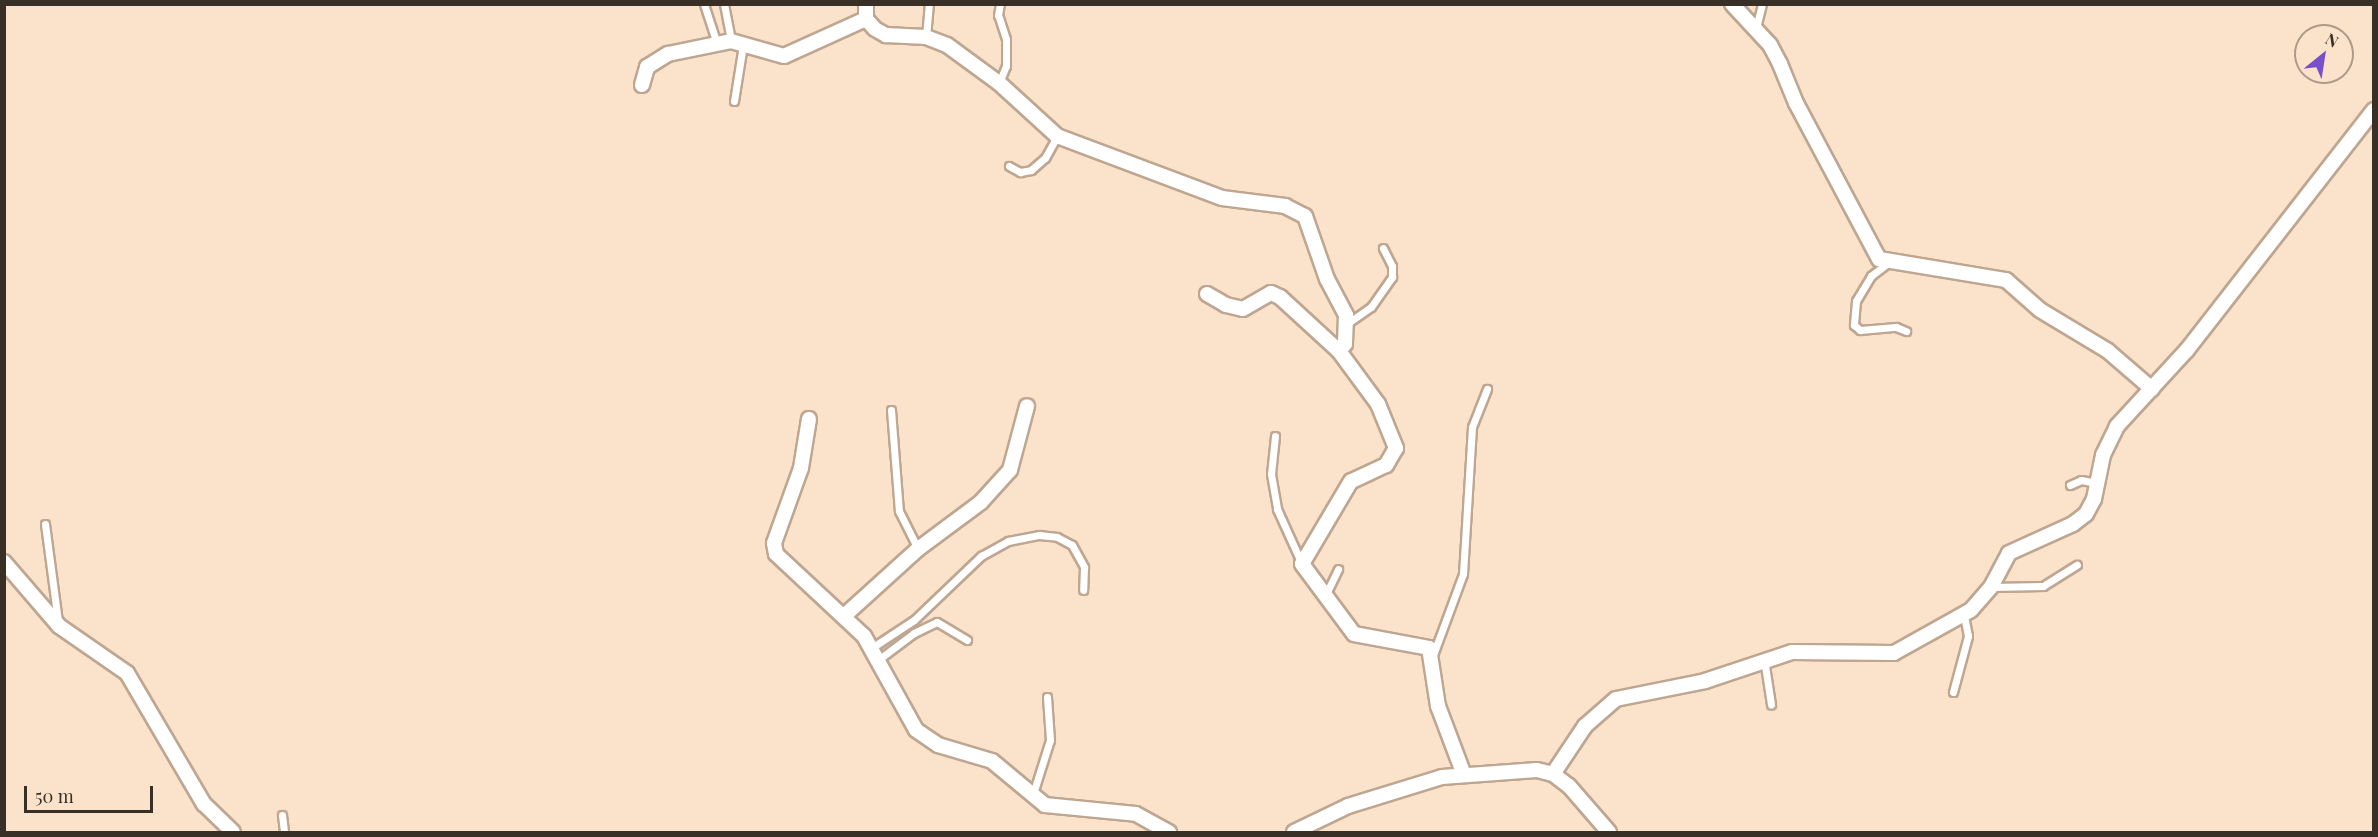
<!DOCTYPE html>
<html>
<head>
<meta charset="utf-8">
<style>
  body { margin:0 }
  #map { position:relative; width:2378px; height:837px; overflow:hidden; background:#fbe2cb; font-family:"Playfair Display",serif }
  div>[style] { position:absolute }
  .roads { filter:drop-shadow(2px 0 #bea691) drop-shadow(-2px 0 #bea691) drop-shadow(0 2px #bea691) drop-shadow(0 -2px #bea691) }
  .lane>* { height:7px; margin:-3.5px; padding:0 3.5px; transform-origin:3.5px; border-radius:3.5px; background:#fff }
  .street>* { height:14px; margin:-7px; padding:0 7px; transform-origin:7px; border-radius:7px; background:#fff }
  span { translate:-50% -50%; white-space:nowrap; text-align:center; line-height:1.15; -webkit-text-stroke:4.5px #fbe2cb; paint-order:stroke }
  .frame { position:absolute; inset:0; border:6px solid #382f26; pointer-events:none }
  .north { position:absolute; left:2294px; top:24px; width:60px; height:60px; box-sizing:border-box; background:#fbe2cb; border:2px solid #ad9a89; border-radius:50%; rotate:30deg; font-size:16px; font-weight:700; line-height:24px; text-align:center; color:#382f26 }
  .north::after { content:''; display:block; margin:auto; width:21px; height:27px; background:#7851ca; clip-path:polygon(50% 0,100% 100%,50% 72%,0 100%) }
  .scale { position:absolute; left:24px; top:786px; width:129px; height:27px; box-sizing:border-box; border:3px solid #382f26; border-top:0; padding-left:8px; font-size:18px; line-height:21px; white-space:nowrap; color:#382f26; -webkit-text-stroke:4px #fbe2cb; paint-order:stroke }
</style>
</head>
<body>
<div id="map">
  <div class="roads">
    <div class="lane">
      <i style="left:704px;top:4px;width:42px;rotate:72deg"></i>
      <i style="left:724px;top:4px;width:38px;rotate:79deg"></i>
      <i style="left:1756px;top:28px;width:25px;rotate:-76deg"></i>
      <i style="left:926px;top:37px;width:33px;rotate:-85deg"></i>
      <i style="left:999px;top:83px;width:18px;rotate:-68deg"></i>
      <i style="left:1006px;top:66px;width:27px;rotate:-90deg"></i>
      <i style="left:1006px;top:39px;width:25px;rotate:-108deg"></i>
      <i style="left:998px;top:15px;width:11px;rotate:-80deg"></i>
      <i style="left:734px;top:101px;width:57px;rotate:-80.9deg"></i>
      <i style="left:1009px;top:166px;width:13px;rotate:29deg"></i>
      <i style="left:1020px;top:172px;width:11px;rotate:-10deg"></i>
      <i style="left:1031px;top:170px;width:18px;rotate:-41deg"></i>
      <i style="left:1045px;top:158px;width:25px;rotate:-61deg"></i>
      <i style="left:1888px;top:263px;width:21px;rotate:143deg"></i>
      <i style="left:1871px;top:276px;width:29px;rotate:121deg"></i>
      <i style="left:1856px;top:301px;width:24px;rotate:95deg"></i>
      <i style="left:1854px;top:325px;width:8px;rotate:40deg"></i>
      <i style="left:1860px;top:330px;width:36px;rotate:-5deg"></i>
      <i style="left:1896px;top:327px;width:11px;rotate:22deg"></i>
      <i style="left:1348px;top:323px;width:28px;rotate:-35deg"></i>
      <i style="left:1371px;top:307px;width:37px;rotate:-55deg"></i>
      <i style="left:1392px;top:277px;width:11px;rotate:-90deg"></i>
      <i style="left:1392px;top:266px;width:20px;rotate:-117deg"></i>
      <i style="left:891px;top:410px;width:101px;rotate:85.5deg"></i>
      <i style="left:899px;top:511px;width:42px;rotate:63.4deg"></i>
      <i style="left:1275px;top:436px;width:38px;rotate:96deg"></i>
      <i style="left:1271px;top:474px;width:36px;rotate:80deg"></i>
      <i style="left:1277px;top:509px;width:60px;rotate:65.6deg"></i>
      <i style="left:2070px;top:485px;width:12px;rotate:-24deg"></i>
      <i style="left:2081px;top:480px;width:16px;rotate:11deg"></i>
      <i style="left:45px;top:524px;width:98px;rotate:82.4deg"></i>
      <i style="left:1991px;top:587px;width:52px;rotate:-1.1deg"></i>
      <i style="left:2043px;top:586px;width:40px;rotate:-32deg"></i>
      <i style="left:1325px;top:596px;width:30px;rotate:-64deg"></i>
      <i style="left:873px;top:647px;width:49px;rotate:-33.4deg"></i>
      <i style="left:914px;top:620px;width:93px;rotate:-43.7deg"></i>
      <i style="left:981px;top:556px;width:31px;rotate:-29deg"></i>
      <i style="left:1008px;top:541px;width:32px;rotate:-11deg"></i>
      <i style="left:1039px;top:535px;width:18px;rotate:6deg"></i>
      <i style="left:1057px;top:537px;width:17px;rotate:28deg"></i>
      <i style="left:1072px;top:545px;width:25px;rotate:61deg"></i>
      <i style="left:1084px;top:567px;width:23px;rotate:92deg"></i>
      <i style="left:1433px;top:655px;width:86px;rotate:-69.7deg"></i>
      <i style="left:1463px;top:574px;width:147px;rotate:-86.5deg"></i>
      <i style="left:1472px;top:427px;width:41px;rotate:-68.5deg"></i>
      <i style="left:1764px;top:659px;width:46px;rotate:81.2deg"></i>
      <i style="left:878px;top:660px;width:45px;rotate:-36.9deg"></i>
      <i style="left:914px;top:633px;width:25px;rotate:-26deg"></i>
      <i style="left:937px;top:622px;width:35px;rotate:31deg"></i>
      <i style="left:1953px;top:692px;width:58px;rotate:-75deg"></i>
      <i style="left:1968px;top:636px;width:21px;rotate:-101deg"></i>
      <i style="left:1032px;top:797px;width:60px;rotate:-72.5deg"></i>
      <i style="left:1050px;top:740px;width:43px;rotate:-94deg"></i>
      <i style="left:282px;top:815px;width:17px;rotate:83deg"></i>
    </div>
    <div class="street">
      <i style="left:866px;top:4px;width:15px;rotate:90deg"></i>
      <i style="left:866px;top:19px;width:13px;rotate:48deg"></i>
      <i style="left:875px;top:29px;width:13px;rotate:29deg"></i>
      <i style="left:886px;top:35px;width:40px;rotate:2.9deg"></i>
      <i style="left:926px;top:37px;width:22px;rotate:21deg"></i>
      <i style="left:947px;top:45px;width:64px;rotate:36.2deg"></i>
      <i style="left:999px;top:83px;width:79px;rotate:42.4deg"></i>
      <i style="left:1057px;top:136px;width:176px;rotate:20.6deg"></i>
      <i style="left:1222px;top:198px;width:64px;rotate:7.2deg"></i>
      <i style="left:1285px;top:206px;width:22px;rotate:27deg"></i>
      <i style="left:1305px;top:216px;width:67px;rotate:70.8deg"></i>
      <i style="left:1327px;top:279px;width:41px;rotate:62.2deg"></i>
      <i style="left:1346px;top:315px;width:29px;rotate:92deg"></i>
      <i style="left:1345px;top:344px;width:9px;rotate:131deg"></i>
      <i style="left:1339px;top:351px;width:66px;rotate:53.7deg"></i>
      <i style="left:1378px;top:404px;width:48px;rotate:67.8deg"></i>
      <i style="left:1396px;top:448px;width:20px;rotate:120deg"></i>
      <i style="left:1386px;top:465px;width:38px;rotate:155deg"></i>
      <i style="left:1351px;top:481px;width:96px;rotate:120.6deg"></i>
      <i style="left:1302px;top:564px;width:87px;rotate:53.4deg"></i>
      <i style="left:1354px;top:634px;width:76px;rotate:10.6deg"></i>
      <i style="left:1429px;top:648px;width:59px;rotate:81.2deg"></i>
      <i style="left:1438px;top:706px;width:71px;rotate:69.3deg"></i>
      <i style="left:1732px;top:4px;width:56px;rotate:47.2deg"></i>
      <i style="left:1770px;top:45px;width:21px;rotate:62deg"></i>
      <i style="left:1780px;top:64px;width:42px;rotate:67.7deg"></i>
      <i style="left:1796px;top:103px;width:177px;rotate:62deg"></i>
      <i style="left:1879px;top:259px;width:129px;rotate:9.4deg"></i>
      <i style="left:2006px;top:280px;width:45px;rotate:41.4deg"></i>
      <i style="left:2040px;top:310px;width:79px;rotate:31.1deg"></i>
      <i style="left:2108px;top:351px;width:58px;rotate:40.8deg"></i>
      <i style="left:642px;top:85px;width:19px;rotate:-74deg"></i>
      <i style="left:647px;top:67px;width:25px;rotate:-32deg"></i>
      <i style="left:668px;top:54px;width:64px;rotate:-11.7deg"></i>
      <i style="left:731px;top:41px;width:55px;rotate:15.8deg"></i>
      <i style="left:784px;top:56px;width:90px;rotate:-24.3deg"></i>
      <i style="left:1207px;top:294px;width:22px;rotate:30deg"></i>
      <i style="left:1226px;top:305px;width:17px;rotate:13deg"></i>
      <i style="left:1243px;top:309px;width:32px;rotate:-30deg"></i>
      <i style="left:1271px;top:293px;width:10px;rotate:24deg"></i>
      <i style="left:1280px;top:297px;width:80px;rotate:42.5deg"></i>
      <i style="left:809px;top:419px;width:50px;rotate:99.3deg"></i>
      <i style="left:801px;top:468px;width:80px;rotate:109.8deg"></i>
      <i style="left:774px;top:543px;width:11px;rotate:80deg"></i>
      <i style="left:776px;top:554px;width:120px;rotate:43deg"></i>
      <i style="left:864px;top:636px;width:107px;rotate:61deg"></i>
      <i style="left:916px;top:730px;width:27px;rotate:34deg"></i>
      <i style="left:938px;top:745px;width:56px;rotate:16.5deg"></i>
      <i style="left:992px;top:761px;width:69px;rotate:39.7deg"></i>
      <i style="left:1045px;top:805px;width:91px;rotate:5.6deg"></i>
      <i style="left:1136px;top:814px;width:38px;rotate:29deg"></i>
      <i style="left:4px;top:562px;width:84px;rotate:49.3deg"></i>
      <i style="left:59px;top:626px;width:83px;rotate:34.7deg"></i>
      <i style="left:127px;top:673px;width:152px;rotate:59.6deg"></i>
      <i style="left:204px;top:804px;width:40px;rotate:44deg"></i>
      <i style="left:844px;top:616px;width:100px;rotate:-42.2deg"></i>
      <i style="left:918px;top:549px;width:79px;rotate:-36.7deg"></i>
      <i style="left:981px;top:502px;width:43px;rotate:-47.8deg"></i>
      <i style="left:1010px;top:470px;width:66px;rotate:-75.1deg"></i>
      <i style="left:1553px;top:774px;width:58px;rotate:-56.3deg"></i>
      <i style="left:1585px;top:726px;width:41px;rotate:-41.1deg"></i>
      <i style="left:1616px;top:699px;width:91px;rotate:-11.4deg"></i>
      <i style="left:1705px;top:681px;width:92px;rotate:-18.4deg"></i>
      <i style="left:1792px;top:652px;width:102px;rotate:0.6deg"></i>
      <i style="left:1894px;top:653px;width:88px;rotate:-29.2deg"></i>
      <i style="left:1971px;top:610px;width:30px;rotate:-49deg"></i>
      <i style="left:1991px;top:587px;width:38px;rotate:-62deg"></i>
      <i style="left:2009px;top:553px;width:70px;rotate:-24.4deg"></i>
      <i style="left:2073px;top:524px;width:16px;rotate:-38deg"></i>
      <i style="left:2086px;top:514px;width:17px;rotate:-62deg"></i>
      <i style="left:2094px;top:499px;width:45px;rotate:-78.4deg"></i>
      <i style="left:2103px;top:455px;width:32px;rotate:-64deg"></i>
      <i style="left:2117px;top:426px;width:103px;rotate:-47.4deg"></i>
      <i style="left:2187px;top:350px;width:304px;rotate:-52.1deg"></i>
      <i style="left:1294px;top:832px;width:60px;rotate:-25.7deg"></i>
      <i style="left:1348px;top:806px;width:98px;rotate:-17.1deg"></i>
      <i style="left:1442px;top:777px;width:95px;rotate:-4.2deg"></i>
      <i style="left:1537px;top:770px;width:16px;rotate:14deg"></i>
      <i style="left:1553px;top:774px;width:20px;rotate:37deg"></i>
      <i style="left:1569px;top:786px;width:61px;rotate:49deg"></i>
    </div>
  </div>
  <div class="frame"></div>
  <div class="north">N</div>
  <div class="scale">50 m</div>
</div>
</body>
</html>
